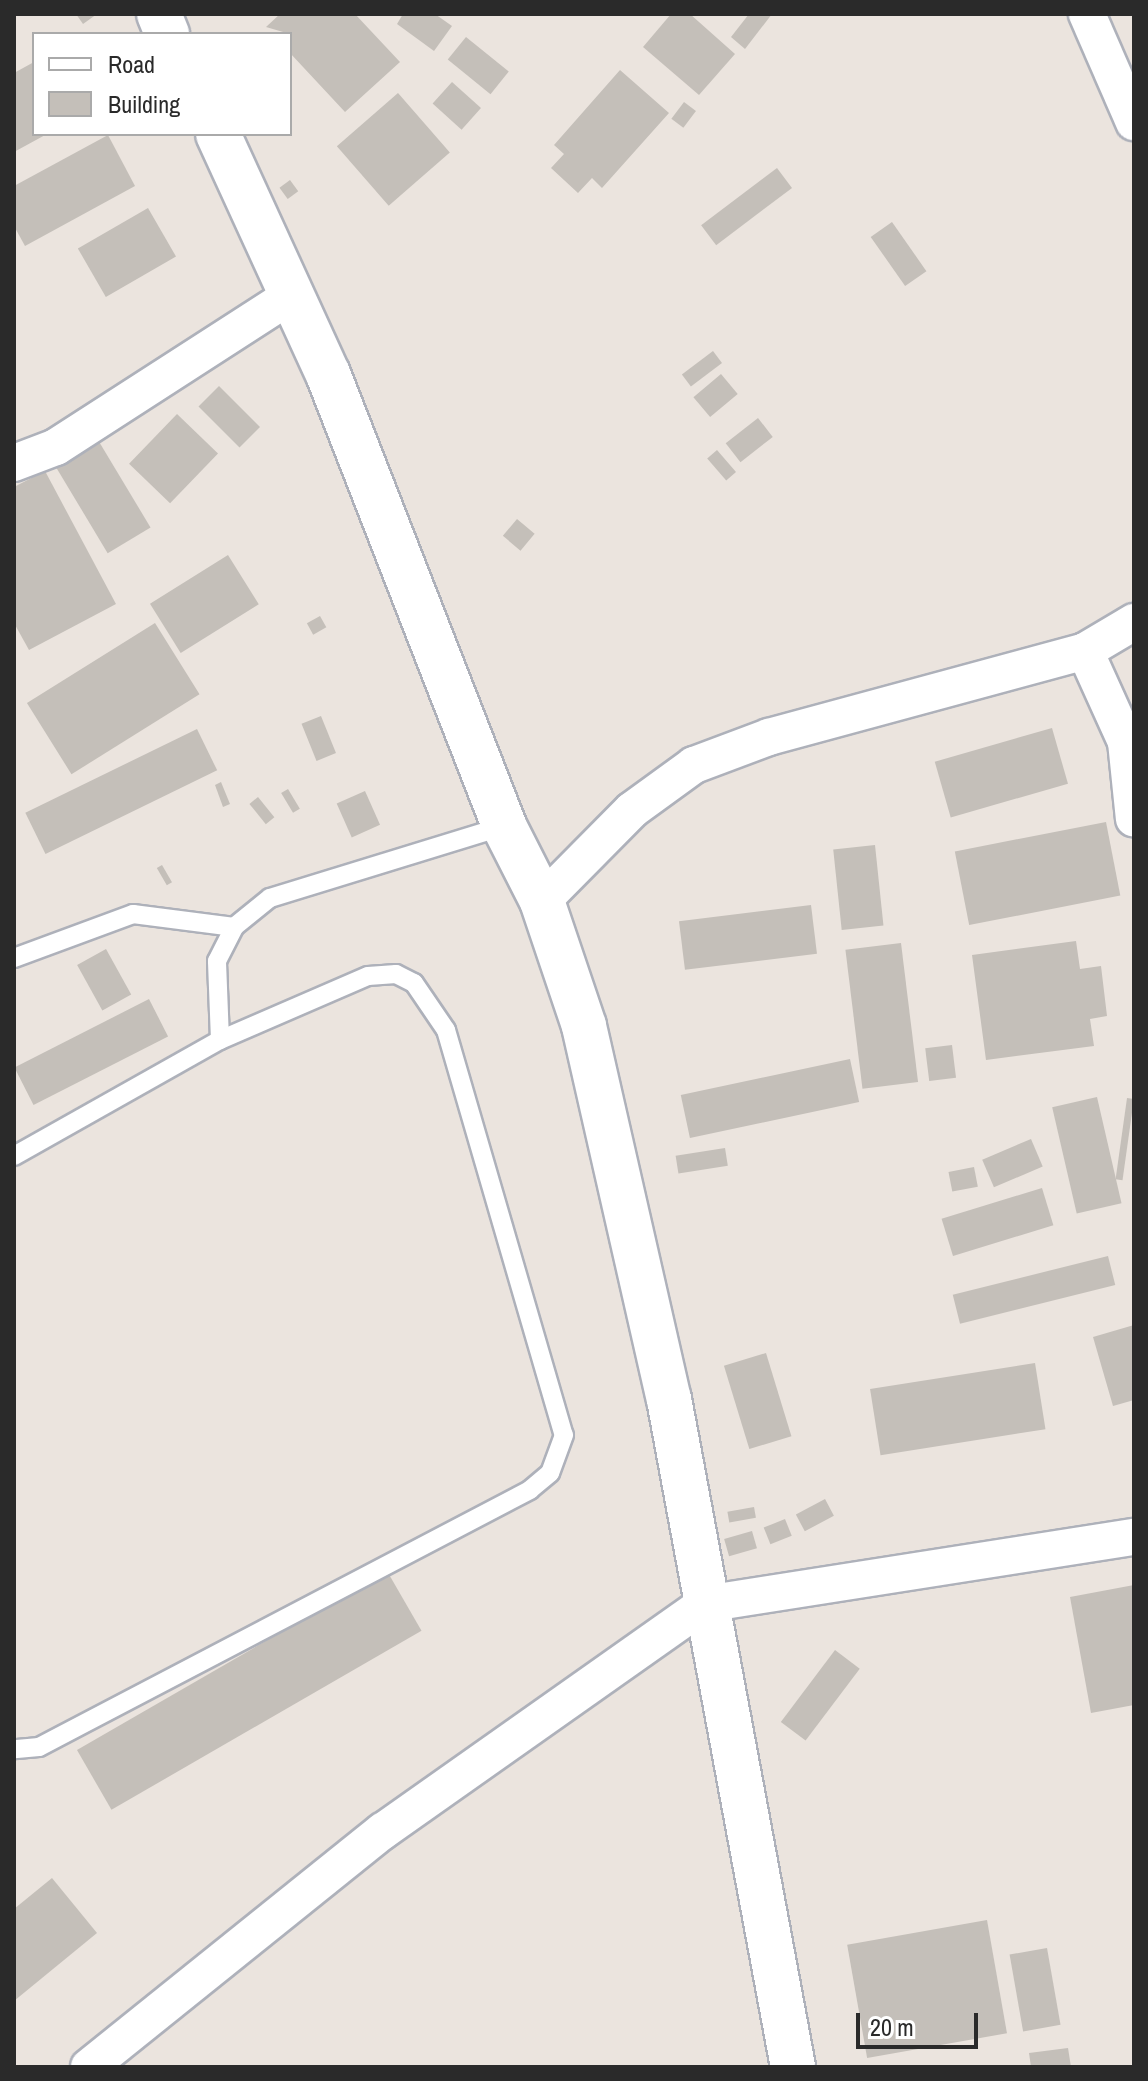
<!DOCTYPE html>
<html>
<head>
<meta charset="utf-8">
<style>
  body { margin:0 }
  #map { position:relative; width:1148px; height:2081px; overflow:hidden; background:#ebe4de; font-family:"Archivo Narrow",sans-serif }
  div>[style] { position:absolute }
  .building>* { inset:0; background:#c4bfb9; transform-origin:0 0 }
  .roads { filter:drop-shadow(2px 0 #aeb1ba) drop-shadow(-2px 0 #aeb1ba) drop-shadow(0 2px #aeb1ba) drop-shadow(0 -2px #aeb1ba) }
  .service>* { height:18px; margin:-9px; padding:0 9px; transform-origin:9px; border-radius:9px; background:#fff }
  .minor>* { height:36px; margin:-18px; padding:0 18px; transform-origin:18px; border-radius:18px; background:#fff }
  .tertiary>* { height:44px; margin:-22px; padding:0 22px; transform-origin:22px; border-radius:22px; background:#fff }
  span { translate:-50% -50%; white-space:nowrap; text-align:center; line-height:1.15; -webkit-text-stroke:8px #fff; paint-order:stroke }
  .frame { position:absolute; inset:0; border:16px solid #2a2a2a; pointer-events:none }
  .legend { position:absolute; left:32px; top:32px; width:260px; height:104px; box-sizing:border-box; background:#fff; border:2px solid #aaa; margin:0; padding:10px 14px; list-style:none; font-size:24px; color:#2a2a2a }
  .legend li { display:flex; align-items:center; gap:16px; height:40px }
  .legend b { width:40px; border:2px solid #aaa }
  .scale { position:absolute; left:856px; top:2013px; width:122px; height:36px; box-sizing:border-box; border:4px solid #2a2a2a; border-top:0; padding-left:10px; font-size:24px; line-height:28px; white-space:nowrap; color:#2a2a2a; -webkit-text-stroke:6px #fff; paint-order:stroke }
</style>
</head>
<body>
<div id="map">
  <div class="building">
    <i style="clip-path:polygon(76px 14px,97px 14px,83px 24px)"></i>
    <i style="clip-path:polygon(280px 14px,355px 14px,400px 62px,345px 112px,290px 53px,290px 34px,266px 27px)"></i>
    <i style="clip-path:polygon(403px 14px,435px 14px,452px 26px,434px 51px,397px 24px)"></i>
    <i style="clip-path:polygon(671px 14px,690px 14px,735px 54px,699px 95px,643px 47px)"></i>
    <i style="clip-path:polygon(749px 14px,772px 14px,745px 49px,731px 37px)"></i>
    <i style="left:466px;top:37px;width:55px;height:29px;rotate:39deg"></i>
    <i style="clip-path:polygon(34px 62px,34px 134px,47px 134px,14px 152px,14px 73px)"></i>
    <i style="clip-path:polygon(620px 70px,669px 113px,602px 188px,592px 178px,578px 193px,551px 168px,564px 154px,554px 145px)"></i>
    <i style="left:452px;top:82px;width:39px;height:29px;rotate:42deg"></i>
    <i style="left:398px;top:93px;width:79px;height:81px;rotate:49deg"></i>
    <i style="left:684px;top:102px;width:15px;height:21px;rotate:37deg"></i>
    <i style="clip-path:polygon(108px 135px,135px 186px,25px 246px,14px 226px,14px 186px)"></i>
    <i style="left:777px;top:168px;width:25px;height:95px;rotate:53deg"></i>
    <i style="left:290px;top:180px;width:14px;height:13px;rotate:54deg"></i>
    <i style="left:148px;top:208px;width:56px;height:81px;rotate:60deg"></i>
    <i style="left:892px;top:222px;width:60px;height:26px;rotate:55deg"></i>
    <i style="left:713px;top:351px;width:15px;height:39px;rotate:53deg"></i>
    <i style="left:721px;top:374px;width:26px;height:36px;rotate:50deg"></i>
    <i style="left:219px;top:386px;width:58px;height:29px;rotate:45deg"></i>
    <i style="left:177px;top:414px;width:57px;height:69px;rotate:44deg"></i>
    <i style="left:758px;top:418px;width:24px;height:41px;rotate:52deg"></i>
    <i style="left:98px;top:440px;width:102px;height:50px;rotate:59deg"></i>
    <i style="left:717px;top:450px;width:29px;height:13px;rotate:49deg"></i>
    <i style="clip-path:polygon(45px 471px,116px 604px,29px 650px,14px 623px,14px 487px)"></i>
    <i style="left:517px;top:519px;width:23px;height:22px;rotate:40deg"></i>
    <i style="left:228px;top:555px;width:58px;height:92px;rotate:58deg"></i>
    <i style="left:320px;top:616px;width:13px;height:15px;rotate:61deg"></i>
    <i style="left:155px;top:623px;width:84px;height:151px;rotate:58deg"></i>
    <i style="left:321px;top:716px;width:40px;height:21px;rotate:68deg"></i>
    <i style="left:1052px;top:728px;width:58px;height:122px;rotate:74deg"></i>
    <i style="left:197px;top:729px;width:46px;height:191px;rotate:64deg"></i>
    <i style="clip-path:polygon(221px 782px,230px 804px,223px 807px,215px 785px)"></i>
    <i style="left:288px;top:789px;width:23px;height:8px;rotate:59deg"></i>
    <i style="left:365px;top:791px;width:37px;height:31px;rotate:66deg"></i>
    <i style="left:258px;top:797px;width:26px;height:11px;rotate:51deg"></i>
    <i style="left:1106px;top:822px;width:75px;height:154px;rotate:79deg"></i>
    <i style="left:875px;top:845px;width:81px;height:42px;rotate:84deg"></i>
    <i style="left:162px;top:865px;width:20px;height:6px;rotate:60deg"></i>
    <i style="left:811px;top:905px;width:49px;height:133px;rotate:83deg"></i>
    <i style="clip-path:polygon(1076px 941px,1080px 969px,1101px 966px,1107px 1016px,1090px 1019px,1094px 1046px,986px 1060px,972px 955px)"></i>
    <i style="left:901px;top:943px;width:140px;height:56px;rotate:83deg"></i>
    <i style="left:106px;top:949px;width:52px;height:33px;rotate:61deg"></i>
    <i style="left:149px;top:999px;width:42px;height:151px;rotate:63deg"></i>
    <i style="left:952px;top:1045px;width:33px;height:27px;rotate:83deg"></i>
    <i style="left:850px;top:1059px;width:44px;height:173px;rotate:78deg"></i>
    <i style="left:1097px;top:1097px;width:109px;height:46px;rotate:77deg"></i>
    <i style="left:1127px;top:1098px;width:7px;height:82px;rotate:8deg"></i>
    <i style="left:1031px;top:1139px;width:30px;height:53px;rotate:67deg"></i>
    <i style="left:725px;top:1148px;width:18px;height:50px;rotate:81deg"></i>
    <i style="left:974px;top:1167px;width:20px;height:26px;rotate:79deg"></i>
    <i style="left:1042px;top:1188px;width:39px;height:105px;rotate:73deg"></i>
    <i style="left:1108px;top:1256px;width:30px;height:160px;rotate:76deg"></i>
    <i style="clip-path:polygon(1134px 1325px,1134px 1400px,1113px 1406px,1093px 1337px)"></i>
    <i style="left:766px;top:1353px;width:87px;height:44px;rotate:73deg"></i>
    <i style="left:1035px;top:1363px;width:67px;height:167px;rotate:81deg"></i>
    <i style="left:825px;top:1499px;width:19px;height:33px;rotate:62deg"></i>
    <i style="left:754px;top:1507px;width:11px;height:27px;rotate:80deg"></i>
    <i style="left:785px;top:1519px;width:18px;height:23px;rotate:68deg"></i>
    <i style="left:752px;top:1531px;width:18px;height:29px;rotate:74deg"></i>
    <i style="left:387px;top:1571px;width:69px;height:358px;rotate:60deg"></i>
    <i style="clip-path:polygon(1134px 1585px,1134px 1705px,1091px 1713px,1070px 1597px)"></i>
    <i style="left:835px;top:1650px;width:31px;height:90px;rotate:37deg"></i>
    <i style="clip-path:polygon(52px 1878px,97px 1933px,14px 2001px,14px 1909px)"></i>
    <i style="left:987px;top:1920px;width:115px;height:142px;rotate:80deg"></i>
    <i style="left:1047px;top:1948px;width:78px;height:38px;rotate:80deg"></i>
    <i style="clip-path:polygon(1068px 2048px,1071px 2067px,1031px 2067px,1029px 2053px)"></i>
  </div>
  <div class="roads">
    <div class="service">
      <i style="left:14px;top:958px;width:127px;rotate:-20.3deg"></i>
      <i style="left:133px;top:914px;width:102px;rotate:7.3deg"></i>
      <i style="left:220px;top:1040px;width:79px;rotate:-92.2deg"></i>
      <i style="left:217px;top:961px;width:38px;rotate:-63deg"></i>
      <i style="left:234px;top:927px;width:46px;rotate:-38.9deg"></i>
      <i style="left:270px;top:898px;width:245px;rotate:-17.1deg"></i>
      <i style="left:14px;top:1156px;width:236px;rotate:-29.4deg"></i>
      <i style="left:220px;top:1040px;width:161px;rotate:-23.4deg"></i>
      <i style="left:368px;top:976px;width:28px;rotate:-4deg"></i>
      <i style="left:396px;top:974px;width:20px;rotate:27deg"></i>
      <i style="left:414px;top:983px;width:57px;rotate:55.8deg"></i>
      <i style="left:446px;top:1030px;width:422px;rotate:73.8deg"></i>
      <i style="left:564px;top:1435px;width:40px;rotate:110.2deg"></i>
      <i style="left:550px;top:1473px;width:26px;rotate:140deg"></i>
      <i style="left:530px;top:1490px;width:554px;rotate:152.37deg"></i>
      <i style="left:39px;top:1747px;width:25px;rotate:175deg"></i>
    </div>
    <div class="minor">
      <i style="left:1087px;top:14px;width:118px;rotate:66.5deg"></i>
      <i style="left:14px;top:463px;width:45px;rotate:-20.9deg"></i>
      <i style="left:56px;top:447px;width:282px;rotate:-32.8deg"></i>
      <i style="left:1085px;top:651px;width:100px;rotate:65.7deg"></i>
      <i style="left:1126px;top:742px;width:77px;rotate:84.1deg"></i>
      <i style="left:542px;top:901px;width:128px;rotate:-45.3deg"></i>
      <i style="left:632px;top:810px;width:77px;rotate:-36deg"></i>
      <i style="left:694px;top:765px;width:80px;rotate:-20.5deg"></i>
      <i style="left:769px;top:737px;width:327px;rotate:-15.2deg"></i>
      <i style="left:1085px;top:651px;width:57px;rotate:-30.6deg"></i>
      <i style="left:89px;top:2067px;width:377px;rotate:-38.8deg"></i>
      <i style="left:383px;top:1831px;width:394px;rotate:-35.2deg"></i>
      <i style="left:705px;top:1604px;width:434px;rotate:-8.9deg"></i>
    </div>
    <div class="tertiary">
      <i style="left:159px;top:14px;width:22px;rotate:68deg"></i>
      <i style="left:218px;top:134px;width:264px;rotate:65.4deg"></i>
      <i style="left:328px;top:374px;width:485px;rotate:68.7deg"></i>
      <i style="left:504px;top:826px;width:84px;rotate:63.1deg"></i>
      <i style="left:542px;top:901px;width:132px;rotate:71.4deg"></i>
      <i style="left:584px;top:1026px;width:383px;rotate:77.2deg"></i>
      <i style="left:669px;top:1399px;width:679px;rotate:79.48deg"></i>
    </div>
  </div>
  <div class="frame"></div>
  <ul class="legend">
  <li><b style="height:10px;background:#fff"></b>Road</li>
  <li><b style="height:22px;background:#c4bfb9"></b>Building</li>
  </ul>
  <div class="scale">20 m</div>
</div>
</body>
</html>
